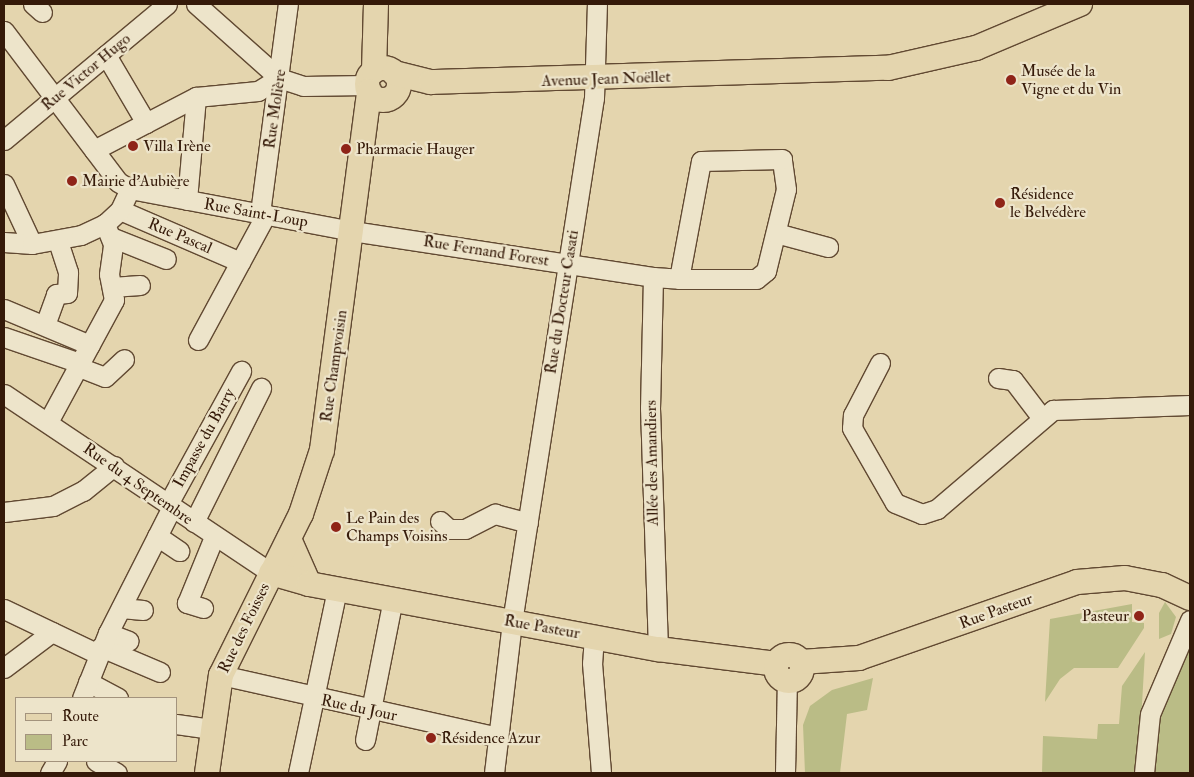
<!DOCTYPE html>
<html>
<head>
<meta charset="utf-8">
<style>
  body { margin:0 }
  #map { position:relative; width:1194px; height:777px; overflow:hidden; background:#e4d5ae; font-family:"IM FELL Double Pica",serif }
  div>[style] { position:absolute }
  .green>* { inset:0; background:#babc86 }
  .roads { filter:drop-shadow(1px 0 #614932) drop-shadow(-1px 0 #614932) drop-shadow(0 1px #614932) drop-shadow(0 -1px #614932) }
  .minor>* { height:19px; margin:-9.5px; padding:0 9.5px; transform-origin:9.5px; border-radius:9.5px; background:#ede4ca }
  .major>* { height:24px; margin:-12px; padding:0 12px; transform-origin:12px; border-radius:12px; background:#e4d5ae }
  .major>.ring { margin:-12px; padding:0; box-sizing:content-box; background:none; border:24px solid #e4d5ae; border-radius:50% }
  .dots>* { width:14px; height:14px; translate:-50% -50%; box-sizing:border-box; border:2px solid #ede4ca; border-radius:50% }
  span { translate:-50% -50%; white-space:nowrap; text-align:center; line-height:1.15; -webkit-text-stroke:4.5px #ede4ca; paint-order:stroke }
  .poi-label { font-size:16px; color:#351a09 }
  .left { translate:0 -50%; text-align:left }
  .right { translate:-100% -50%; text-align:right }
  .street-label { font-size:16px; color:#351a09 }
  .frame { position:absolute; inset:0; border:5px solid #351a09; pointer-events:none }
  .legend { position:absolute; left:15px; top:697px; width:162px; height:65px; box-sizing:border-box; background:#ede4ca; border:1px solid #a3937d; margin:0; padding:6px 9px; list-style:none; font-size:15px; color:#351a09 }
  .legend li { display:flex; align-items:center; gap:10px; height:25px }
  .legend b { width:25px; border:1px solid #a3937d }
</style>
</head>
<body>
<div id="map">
  <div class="green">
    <i style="clip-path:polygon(1165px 602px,1176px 617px,1171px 634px,1159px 639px,1159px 613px)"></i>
    <i style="clip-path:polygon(1132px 604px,1132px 622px,1144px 623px,1144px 628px,1118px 668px,1074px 668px,1060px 679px,1045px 702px,1050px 619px)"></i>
    <i style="clip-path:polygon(1190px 646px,1190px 773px,1155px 773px,1160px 715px)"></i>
    <i style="clip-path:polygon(1145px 652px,1138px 773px,1042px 773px,1043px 736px,1097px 739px,1098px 724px,1119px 724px,1122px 686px)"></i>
    <i style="clip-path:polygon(873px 678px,867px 710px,847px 714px,840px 773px,805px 773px,803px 725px,810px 706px,832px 690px)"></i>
  </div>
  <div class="roads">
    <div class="minor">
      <i style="left:33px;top:4px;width:12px;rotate:42deg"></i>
      <i style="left:196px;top:4px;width:111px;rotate:41.7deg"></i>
      <i style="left:279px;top:78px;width:25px;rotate:18deg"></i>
      <i style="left:303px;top:86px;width:64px;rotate:-0.9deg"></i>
      <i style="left:4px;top:31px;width:189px;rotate:52.9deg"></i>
      <i style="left:118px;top:182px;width:14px;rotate:30deg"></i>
      <i style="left:130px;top:189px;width:226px;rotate:10.7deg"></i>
      <i style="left:352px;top:231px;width:304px;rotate:8.7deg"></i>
      <i style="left:653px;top:277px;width:26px;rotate:4deg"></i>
      <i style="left:679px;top:279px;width:77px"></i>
      <i style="left:756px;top:279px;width:13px;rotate:-39deg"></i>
      <i style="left:766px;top:271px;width:84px;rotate:-76.3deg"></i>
      <i style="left:786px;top:189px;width:30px;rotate:-98deg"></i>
      <i style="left:782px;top:159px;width:81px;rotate:178.6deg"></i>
      <i style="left:701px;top:161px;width:120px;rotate:100.6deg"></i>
      <i style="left:106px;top:55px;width:79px;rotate:59.5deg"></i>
      <i style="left:4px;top:140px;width:212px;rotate:-39.8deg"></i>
      <i style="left:94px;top:150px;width:115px;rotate:-27.5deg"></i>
      <i style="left:196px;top:97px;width:62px;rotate:-5.5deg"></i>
      <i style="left:258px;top:91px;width:25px;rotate:-32deg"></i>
      <i style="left:4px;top:184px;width:66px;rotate:65deg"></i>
      <i style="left:187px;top:200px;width:103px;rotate:-85deg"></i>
      <i style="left:120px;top:210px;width:131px;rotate:23.4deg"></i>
      <i style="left:260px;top:213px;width:211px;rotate:-82.4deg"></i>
      <i style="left:776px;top:233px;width:54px;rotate:15.1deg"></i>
      <i style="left:111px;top:237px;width:59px;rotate:21.8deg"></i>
      <i style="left:4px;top:242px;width:28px;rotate:4deg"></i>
      <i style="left:32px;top:244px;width:50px;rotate:-10.4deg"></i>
      <i style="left:81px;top:235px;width:26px;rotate:-25deg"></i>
      <i style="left:105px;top:224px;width:21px;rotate:-43deg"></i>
      <i style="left:120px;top:210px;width:23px;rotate:-65deg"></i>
      <i style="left:653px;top:277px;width:131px;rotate:91.3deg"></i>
      <i style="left:650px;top:408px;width:241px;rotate:88.1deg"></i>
      <i style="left:112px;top:287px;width:28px;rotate:-4deg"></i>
      <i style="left:4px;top:309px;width:93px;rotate:22.7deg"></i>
      <i style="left:45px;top:325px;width:33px;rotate:-70deg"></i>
      <i style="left:56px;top:294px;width:11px;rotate:-5deg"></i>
      <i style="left:67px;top:293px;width:21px;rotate:-87deg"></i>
      <i style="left:68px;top:272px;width:32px;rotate:-108deg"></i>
      <i style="left:4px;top:337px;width:80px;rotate:18.9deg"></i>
      <i style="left:80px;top:363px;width:7px;rotate:56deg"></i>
      <i style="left:84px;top:369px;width:22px;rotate:21deg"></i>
      <i style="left:105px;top:377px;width:26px;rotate:-43deg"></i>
      <i style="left:198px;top:340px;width:143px;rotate:-61.6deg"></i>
      <i style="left:880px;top:363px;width:59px;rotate:117.4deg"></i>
      <i style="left:853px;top:415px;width:13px;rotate:94deg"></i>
      <i style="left:852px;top:428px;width:86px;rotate:60.2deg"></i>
      <i style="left:895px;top:503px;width:29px;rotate:22deg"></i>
      <i style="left:922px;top:514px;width:16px;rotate:-18deg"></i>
      <i style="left:937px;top:509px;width:153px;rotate:-40.5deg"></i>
      <i style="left:1053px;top:410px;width:137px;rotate:-2.1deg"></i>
      <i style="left:998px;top:378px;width:15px;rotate:8deg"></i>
      <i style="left:1013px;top:380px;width:48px;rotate:52.7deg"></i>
      <i style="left:4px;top:394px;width:321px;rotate:33.8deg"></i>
      <i style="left:48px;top:422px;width:139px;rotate:-61.6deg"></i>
      <i style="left:114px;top:300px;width:26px;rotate:-101deg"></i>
      <i style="left:109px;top:274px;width:30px;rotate:-82deg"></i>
      <i style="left:113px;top:244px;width:22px;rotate:-112deg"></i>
      <i style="left:168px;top:504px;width:152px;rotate:-61.2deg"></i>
      <i style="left:4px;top:512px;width:49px;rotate:-7deg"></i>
      <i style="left:53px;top:506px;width:34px;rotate:-27deg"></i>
      <i style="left:83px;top:491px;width:40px;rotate:-39deg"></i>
      <i style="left:440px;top:521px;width:12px;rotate:42deg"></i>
      <i style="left:449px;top:529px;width:16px"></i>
      <i style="left:465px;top:529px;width:34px;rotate:-27deg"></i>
      <i style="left:495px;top:514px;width:34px;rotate:15deg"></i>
      <i style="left:194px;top:522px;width:150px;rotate:-63.4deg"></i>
      <i style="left:157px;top:536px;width:27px;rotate:34deg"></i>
      <i style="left:121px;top:608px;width:22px;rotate:5deg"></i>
      <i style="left:203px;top:608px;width:17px;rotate:-163deg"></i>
      <i style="left:187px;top:603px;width:71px;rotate:-67.8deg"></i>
      <i style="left:4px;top:609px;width:104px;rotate:25.6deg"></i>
      <i style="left:108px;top:633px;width:22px;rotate:21deg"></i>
      <i style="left:594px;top:636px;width:27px;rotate:94deg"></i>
      <i style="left:592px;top:663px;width:110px;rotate:85.3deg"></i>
      <i style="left:101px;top:647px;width:64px;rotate:23deg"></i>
      <i style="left:4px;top:668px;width:60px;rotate:-36.9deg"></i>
      <i style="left:221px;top:675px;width:284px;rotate:12.6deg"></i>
      <i style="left:88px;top:682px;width:34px;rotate:28deg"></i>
      <i style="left:82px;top:698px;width:70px;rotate:-68.2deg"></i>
      <i style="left:108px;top:633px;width:141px;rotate:-63.1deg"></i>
      <i style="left:176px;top:724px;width:34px;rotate:8deg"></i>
      <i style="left:365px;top:740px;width:144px;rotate:-78.8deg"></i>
      <i style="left:96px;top:761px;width:24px;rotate:30deg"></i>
      <i style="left:50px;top:773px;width:14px;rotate:-60deg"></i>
      <i style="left:298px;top:773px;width:187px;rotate:-78deg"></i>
      <i style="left:494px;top:773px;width:152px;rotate:-83.2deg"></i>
      <i style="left:512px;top:622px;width:530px;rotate:-81.11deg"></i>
      <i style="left:594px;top:98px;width:94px;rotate:-88.2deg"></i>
      <i style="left:785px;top:773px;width:92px;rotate:-88.8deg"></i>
      <i style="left:1144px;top:773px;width:59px;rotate:-84.2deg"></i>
      <i style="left:1150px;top:714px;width:102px;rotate:-66.9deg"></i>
    </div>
    <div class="major">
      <i class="ring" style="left:367px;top:68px;width:8px;height:8px"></i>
      <i style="left:374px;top:71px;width:67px;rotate:-88.3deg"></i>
      <i style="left:394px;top:73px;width:38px;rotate:14deg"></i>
      <i style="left:431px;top:82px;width:457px;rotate:-1.8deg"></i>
      <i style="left:888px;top:68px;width:90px;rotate:-12.8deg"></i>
      <i style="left:976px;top:48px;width:113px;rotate:-22.9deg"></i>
      <i style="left:289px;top:539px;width:49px;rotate:66deg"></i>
      <i style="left:271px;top:573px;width:40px;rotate:16deg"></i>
      <i style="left:309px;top:584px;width:355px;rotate:10.6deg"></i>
      <i style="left:658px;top:649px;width:119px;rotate:7.2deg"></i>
      <i class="ring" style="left:776px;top:655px;width:2px;height:2px"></i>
      <i style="left:801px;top:662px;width:58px;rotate:-3.9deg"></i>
      <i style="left:859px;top:658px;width:231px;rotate:-19.2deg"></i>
      <i style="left:1077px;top:582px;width:48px;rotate:-4.8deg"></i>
      <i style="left:1125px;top:578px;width:38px;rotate:11deg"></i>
      <i style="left:1162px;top:585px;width:31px;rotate:25deg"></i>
      <i style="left:207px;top:773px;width:99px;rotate:-81.9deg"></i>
      <i style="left:221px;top:675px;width:180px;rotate:-63.6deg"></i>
      <i style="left:301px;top:514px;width:67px;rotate:-71.8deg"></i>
      <i style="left:322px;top:450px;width:362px;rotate:-82.5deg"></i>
    </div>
  </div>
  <div class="dots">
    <i style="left:1011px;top:80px;background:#8f2418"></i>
    <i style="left:133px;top:146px;background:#8f2418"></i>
    <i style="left:346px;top:149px;background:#8f2418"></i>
    <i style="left:72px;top:181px;background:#8f2418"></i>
    <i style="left:1000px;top:203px;background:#8f2418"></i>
    <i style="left:336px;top:527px;background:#8f2418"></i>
    <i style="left:1139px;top:616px;background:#8f2418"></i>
    <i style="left:431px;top:738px;background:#8f2418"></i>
  </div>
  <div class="poi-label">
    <span class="left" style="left:1021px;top:80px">Musée de la<br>Vigne et du Vin</span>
    <span class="left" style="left:143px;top:146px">Villa Irène</span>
    <span class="left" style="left:356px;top:149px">Pharmacie Hauger</span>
    <span class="left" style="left:82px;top:181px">Mairie d'Aubière</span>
    <span class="left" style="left:1010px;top:203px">Résidence<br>le Belvédère</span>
    <span class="left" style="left:346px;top:527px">Le Pain des<br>Champs Voisins</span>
    <span class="right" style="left:1129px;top:616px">Pasteur</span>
    <span class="left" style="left:441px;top:738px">Résidence Azur</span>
  </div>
  <div class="street-label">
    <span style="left:86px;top:72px;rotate:-40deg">Rue Victor Hugo</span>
    <span style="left:606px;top:79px;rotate:-2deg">Avenue Jean Noëllet</span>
    <span style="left:275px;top:109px;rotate:-82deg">Rue Molière</span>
    <span style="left:256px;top:213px;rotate:10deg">Rue Saint-Loup</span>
    <span style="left:180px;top:236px;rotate:23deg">Rue Pascal</span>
    <span style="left:486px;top:251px;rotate:9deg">Rue Fernand Forest</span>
    <span style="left:562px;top:302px;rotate:-81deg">Rue du Docteur Casati</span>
    <span style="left:334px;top:366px;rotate:-82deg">Rue Champvoisin</span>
    <span style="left:204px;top:438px;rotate:-61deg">Impasse du Barry</span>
    <span style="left:652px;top:463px;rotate:-91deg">Allée des Amandiers</span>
    <span style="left:138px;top:484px;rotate:35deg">Rue du 4 Septembre</span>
    <span style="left:996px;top:611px;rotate:-20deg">Rue Pasteur</span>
    <span style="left:542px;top:627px;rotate:10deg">Rue Pasteur</span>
    <span style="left:244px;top:628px;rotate:-64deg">Rue des Foisses</span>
    <span style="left:359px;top:708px;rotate:12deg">Rue du Jour</span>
  </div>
  <div class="frame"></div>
  <ul class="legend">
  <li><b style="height:6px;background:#e4d5ae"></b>Route</li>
  <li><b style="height:14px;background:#babc86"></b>Parc</li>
  </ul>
</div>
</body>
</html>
